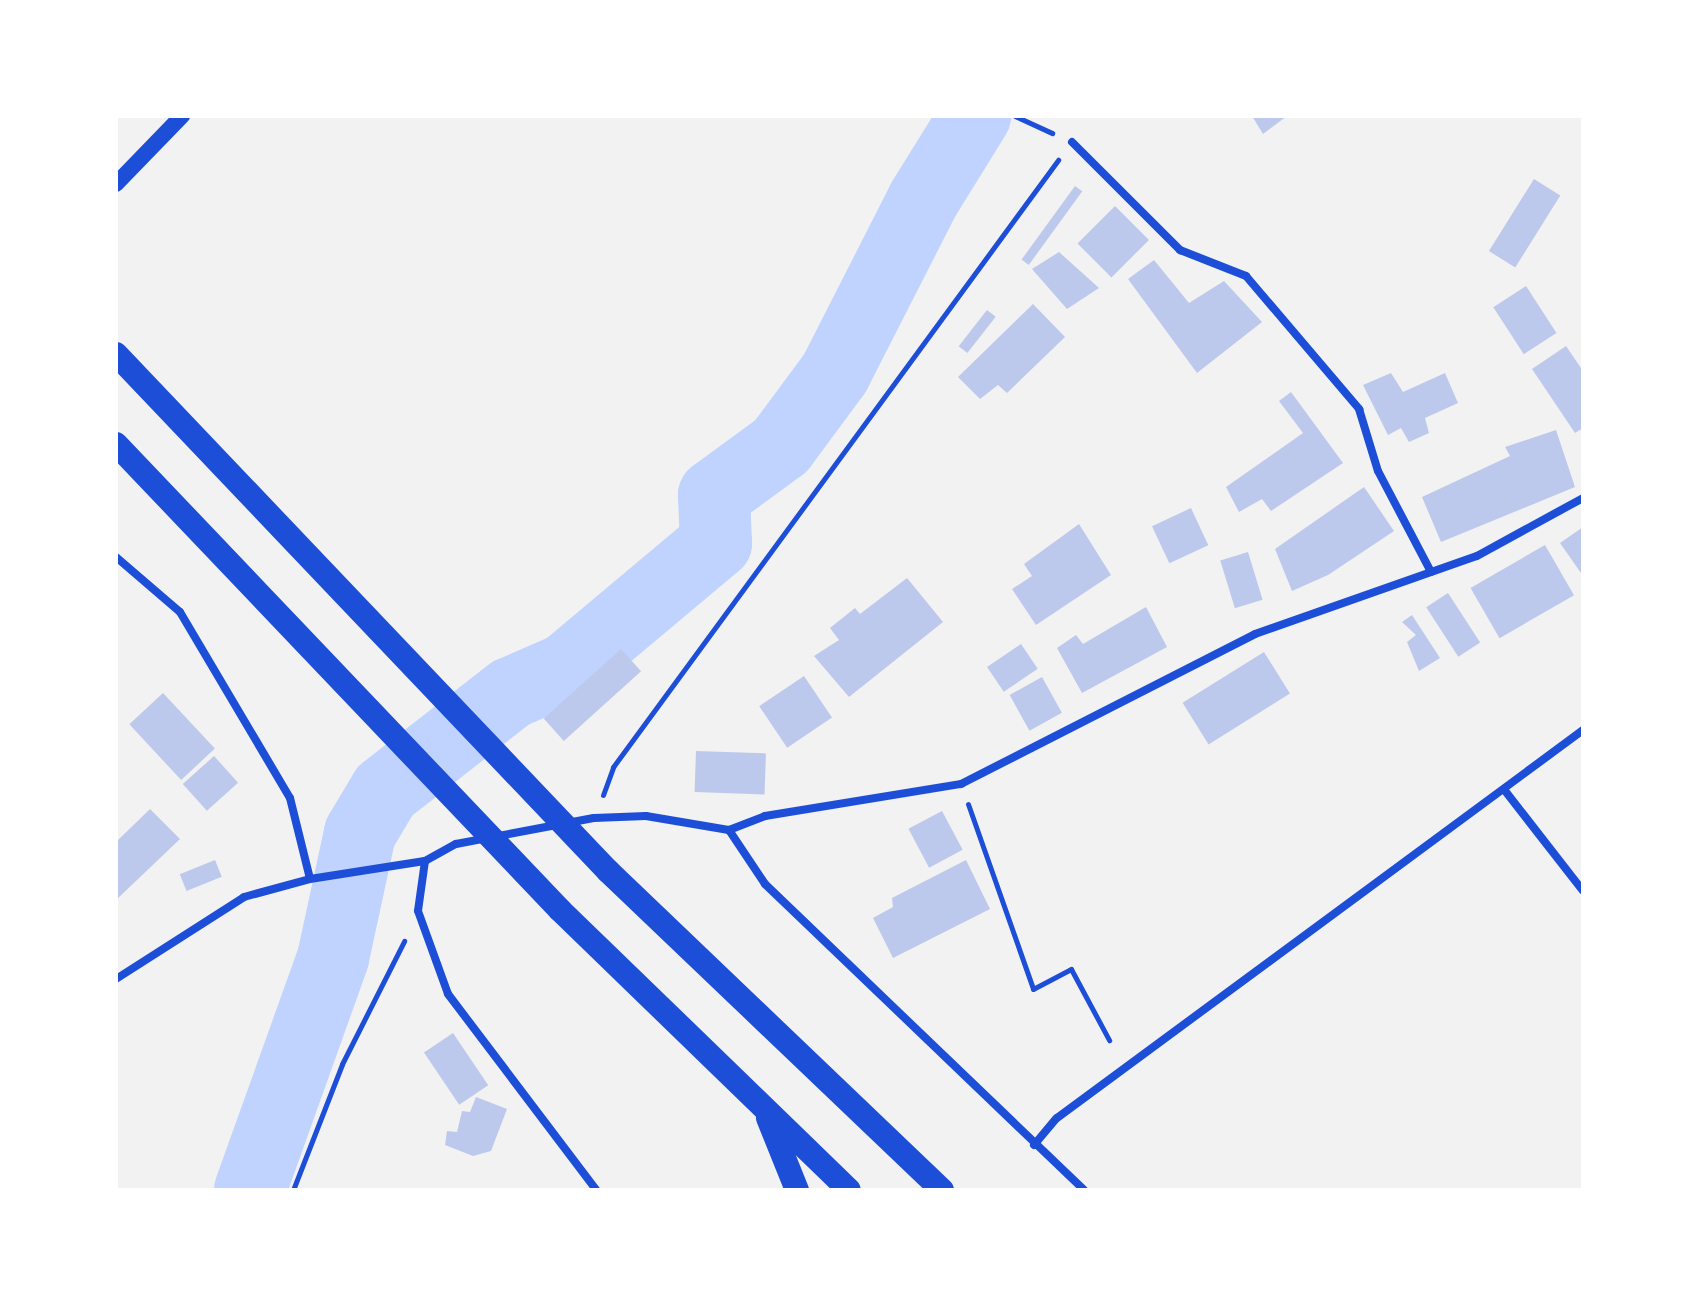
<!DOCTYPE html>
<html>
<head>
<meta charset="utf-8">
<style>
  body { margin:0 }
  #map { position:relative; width:1699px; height:1306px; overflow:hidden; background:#f2f2f2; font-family:Lato,sans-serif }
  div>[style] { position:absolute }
  .river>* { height:72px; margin:-36px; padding:0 36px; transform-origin:36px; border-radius:36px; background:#bfd3fe }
  .building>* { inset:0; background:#bdc9ec; transform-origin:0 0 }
  .path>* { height:5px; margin:-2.5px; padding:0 2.5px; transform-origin:2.5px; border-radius:2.5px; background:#1d4ed8 }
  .minor>* { height:8px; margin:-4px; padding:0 4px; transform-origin:4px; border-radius:4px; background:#1d4ed8 }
  .secondary>* { height:16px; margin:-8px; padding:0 8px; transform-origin:8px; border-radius:8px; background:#1d4ed8 }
  .motorway>* { height:24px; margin:-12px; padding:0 12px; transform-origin:12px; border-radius:12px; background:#1d4ed8 }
  span { translate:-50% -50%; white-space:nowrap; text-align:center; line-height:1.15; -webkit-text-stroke:7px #fff; paint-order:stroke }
  .frame { position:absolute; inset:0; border:118px solid #fff; pointer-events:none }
</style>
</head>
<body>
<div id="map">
  <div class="river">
    <i style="left:250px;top:1190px;width:246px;rotate:-70.3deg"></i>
    <i style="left:333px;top:958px;width:128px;rotate:-77.8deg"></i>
    <i style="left:360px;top:833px;width:49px;rotate:-59.2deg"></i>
    <i style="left:385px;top:791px;width:160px;rotate:-37.9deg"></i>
    <i style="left:511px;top:693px;width:60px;rotate:-23.6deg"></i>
    <i style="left:566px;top:669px;width:196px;rotate:-40deg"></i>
    <i style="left:716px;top:543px;width:48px;rotate:-92.4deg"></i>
    <i style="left:714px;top:495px;width:83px;rotate:-36.2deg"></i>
    <i style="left:781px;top:446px;width:91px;rotate:-53.5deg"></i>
    <i style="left:835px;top:373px;width:194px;rotate:-63deg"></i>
    <i style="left:923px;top:200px;width:99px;rotate:-58.2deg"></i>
  </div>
  <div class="building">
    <i style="clip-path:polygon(1252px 116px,1287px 116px,1263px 134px)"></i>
    <i style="left:1534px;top:179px;width:31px;height:85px;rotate:32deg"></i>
    <i style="left:1075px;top:186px;width:9px;height:91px;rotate:36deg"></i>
    <i style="left:1115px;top:206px;width:48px;height:53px;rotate:45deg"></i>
    <i style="clip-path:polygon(1059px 252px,1099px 288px,1067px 309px,1032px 269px)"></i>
    <i style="clip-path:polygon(1154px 260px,1189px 303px,1224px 281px,1262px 322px,1197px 373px,1128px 279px)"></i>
    <i style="left:1526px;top:286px;width:56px;height:39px;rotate:57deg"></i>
    <i style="clip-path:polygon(1033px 304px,1065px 337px,1007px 393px,998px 385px,980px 399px,958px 377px)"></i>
    <i style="left:987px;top:310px;width:11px;height:46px;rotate:38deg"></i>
    <i style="clip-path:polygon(1566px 346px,1583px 371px,1583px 428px,1575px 433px,1532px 369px)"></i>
    <i style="clip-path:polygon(1391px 373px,1403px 392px,1445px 373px,1458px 403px,1425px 418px,1429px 433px,1409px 442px,1401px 428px,1388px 435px,1363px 385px)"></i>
    <i style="clip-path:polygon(1291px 392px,1343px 463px,1271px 511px,1262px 499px,1239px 512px,1226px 487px,1303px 433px,1279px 401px)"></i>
    <i style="clip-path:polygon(1556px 430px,1575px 487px,1441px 542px,1422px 497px,1510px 456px,1505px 447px)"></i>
    <i style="clip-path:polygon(1364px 487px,1394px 531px,1328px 575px,1292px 591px,1275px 549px)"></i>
    <i style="left:1191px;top:508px;width:41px;height:43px;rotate:65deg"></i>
    <i style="clip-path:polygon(1079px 524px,1111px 575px,1036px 625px,1012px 589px,1032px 576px,1024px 564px)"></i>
    <i style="clip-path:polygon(1583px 527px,1583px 576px,1560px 543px)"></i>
    <i style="left:1545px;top:545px;width:58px;height:86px;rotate:60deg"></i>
    <i style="left:1248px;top:552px;width:50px;height:29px;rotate:73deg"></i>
    <i style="clip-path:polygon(907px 578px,943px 622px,849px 697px,814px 656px,839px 640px,830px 628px,855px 608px,860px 614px)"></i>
    <i style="left:1448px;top:593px;width:59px;height:26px;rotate:57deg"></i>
    <i style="clip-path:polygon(1146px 607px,1167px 647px,1082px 693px,1057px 648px,1076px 635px,1083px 644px)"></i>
    <i style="clip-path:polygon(1412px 615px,1440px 658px,1419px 671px,1407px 642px,1416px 635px,1402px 622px)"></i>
    <i style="left:1021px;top:644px;width:30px;height:41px;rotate:56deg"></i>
    <i style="left:621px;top:649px;width:30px;height:104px;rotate:48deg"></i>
    <i style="left:1264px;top:652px;width:49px;height:96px;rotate:58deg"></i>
    <i style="left:804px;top:676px;width:50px;height:54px;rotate:56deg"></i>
    <i style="left:1042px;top:677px;width:41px;height:37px;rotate:61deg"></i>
    <i style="left:163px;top:693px;width:76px;height:46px;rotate:47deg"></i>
    <i style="left:696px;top:751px;width:70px;height:41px;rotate:2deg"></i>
    <i style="left:214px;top:756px;width:36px;height:42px;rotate:48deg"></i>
    <i style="clip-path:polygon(150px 809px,180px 839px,116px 900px,116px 842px)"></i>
    <i style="left:942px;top:811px;width:44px;height:38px;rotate:62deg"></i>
    <i style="left:215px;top:860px;width:18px;height:38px;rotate:68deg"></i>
    <i style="clip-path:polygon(966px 860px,990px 909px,893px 958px,873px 918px,893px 907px,892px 898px)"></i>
    <i style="left:453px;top:1033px;width:63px;height:35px;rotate:56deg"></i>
    <i style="clip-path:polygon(476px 1097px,507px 1109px,491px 1151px,473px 1156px,445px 1145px,447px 1131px,457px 1132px,462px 1111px,470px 1112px)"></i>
  </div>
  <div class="path">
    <i style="left:1015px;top:116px;width:41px;rotate:24.7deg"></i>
    <i style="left:603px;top:795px;width:30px;rotate:-70deg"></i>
    <i style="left:613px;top:767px;width:753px;rotate:-53.75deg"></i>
    <i style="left:968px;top:804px;width:196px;rotate:70.6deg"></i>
    <i style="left:1033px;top:989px;width:43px;rotate:-27.8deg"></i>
    <i style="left:1071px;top:969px;width:81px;rotate:61.8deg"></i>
    <i style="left:293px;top:1190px;width:135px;rotate:-68.7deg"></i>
    <i style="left:342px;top:1064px;width:138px;rotate:-63.2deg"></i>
  </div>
  <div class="minor">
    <i style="left:1072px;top:142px;width:153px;rotate:45deg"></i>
    <i style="left:1180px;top:250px;width:71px;rotate:21.5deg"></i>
    <i style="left:1246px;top:276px;width:175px;rotate:49.6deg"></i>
    <i style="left:1359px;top:409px;width:65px;rotate:73deg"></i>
    <i style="left:1378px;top:471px;width:114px;rotate:62.3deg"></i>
    <i style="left:116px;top:557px;width:84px;rotate:40.7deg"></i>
    <i style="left:180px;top:612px;width:216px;rotate:59.4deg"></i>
    <i style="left:290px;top:798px;width:83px;rotate:76.1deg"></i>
    <i style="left:1506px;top:792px;width:125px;rotate:52.1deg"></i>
    <i style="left:729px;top:830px;width:65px;rotate:56.3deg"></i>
    <i style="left:765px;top:884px;width:442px;rotate:43.8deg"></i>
    <i style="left:425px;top:861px;width:50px;rotate:98deg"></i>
    <i style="left:418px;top:911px;width:88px;rotate:70.1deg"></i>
    <i style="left:448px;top:994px;width:246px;rotate:52.9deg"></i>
    <i style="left:116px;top:979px;width:152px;rotate:-32.6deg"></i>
    <i style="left:244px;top:897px;width:68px;rotate:-15.3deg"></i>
    <i style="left:310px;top:879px;width:116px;rotate:-8.9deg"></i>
    <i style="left:425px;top:861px;width:35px;rotate:-29deg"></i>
    <i style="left:456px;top:844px;width:140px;rotate:-10.7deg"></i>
    <i style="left:594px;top:818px;width:52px;rotate:-2.2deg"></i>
    <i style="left:646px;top:816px;width:84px;rotate:9.6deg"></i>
    <i style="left:729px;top:830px;width:39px;rotate:-21deg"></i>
    <i style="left:765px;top:816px;width:199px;rotate:-9.3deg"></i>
    <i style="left:961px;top:784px;width:330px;rotate:-27deg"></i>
    <i style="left:1255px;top:634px;width:235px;rotate:-19.4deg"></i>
    <i style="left:1477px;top:556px;width:121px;rotate:-28.7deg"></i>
    <i style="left:1034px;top:1145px;width:35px;rotate:-50deg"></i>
    <i style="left:1057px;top:1118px;width:654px;rotate:-36.41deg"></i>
  </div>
  <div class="secondary">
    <i style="left:116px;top:184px;width:95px;rotate:-45.9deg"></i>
  </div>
  <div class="motorway">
    <i style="left:116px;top:354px;width:714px;rotate:46.42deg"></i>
    <i style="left:608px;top:871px;width:462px;rotate:43.7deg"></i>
    <i style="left:116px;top:444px;width:644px;rotate:46.38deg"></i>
    <i style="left:560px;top:910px;width:402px;rotate:44.1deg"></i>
    <i style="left:768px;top:1118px;width:78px;rotate:68.1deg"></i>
  </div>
  <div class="frame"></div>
</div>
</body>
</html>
